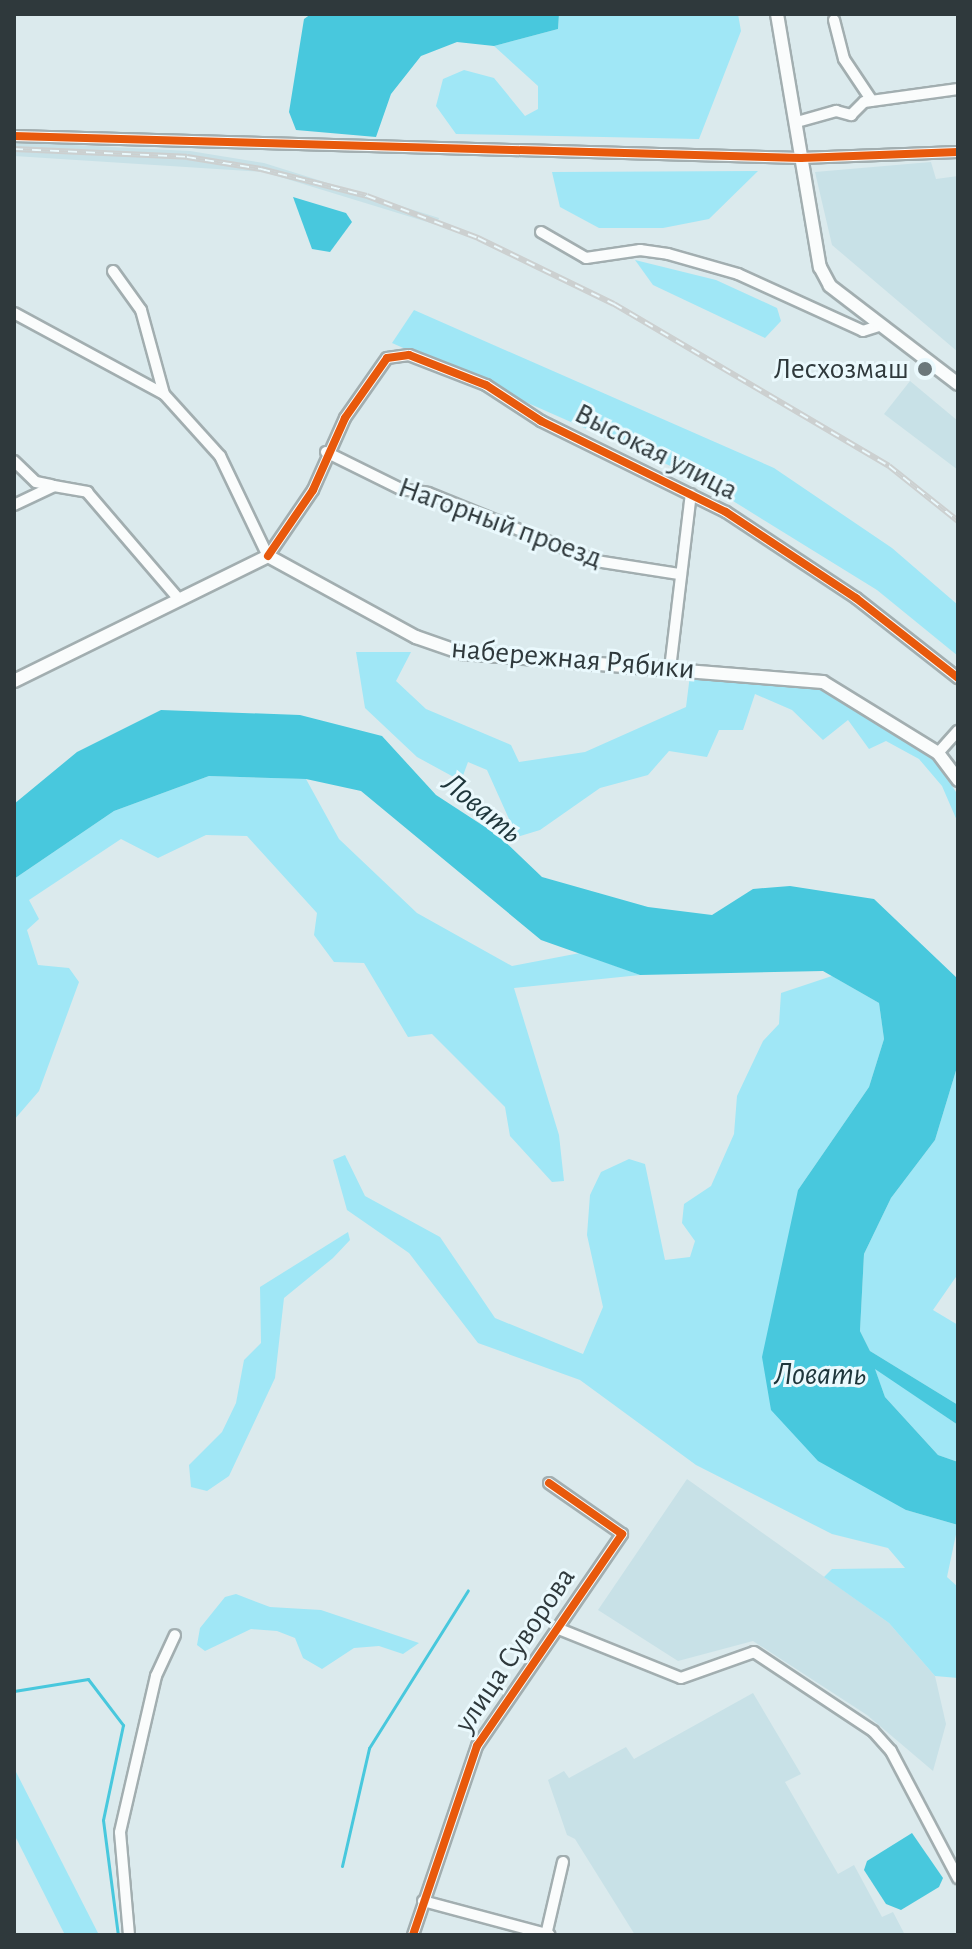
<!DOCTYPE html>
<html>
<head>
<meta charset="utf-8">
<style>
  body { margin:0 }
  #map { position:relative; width:972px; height:1949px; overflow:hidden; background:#dbeaed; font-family:"Alegreya Sans",sans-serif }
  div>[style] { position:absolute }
  .built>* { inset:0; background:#c8e1e7 }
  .green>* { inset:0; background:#a0e7f6 }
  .water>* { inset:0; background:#48c8dd }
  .stream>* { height:3px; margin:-1.5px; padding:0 1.5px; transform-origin:1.5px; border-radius:1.5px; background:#48c8dd }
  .roads { filter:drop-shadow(2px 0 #a2aeb0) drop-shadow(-2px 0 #a2aeb0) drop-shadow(0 2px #a2aeb0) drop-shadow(0 -2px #a2aeb0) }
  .minor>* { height:10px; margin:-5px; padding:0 5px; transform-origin:5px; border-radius:5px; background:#fafcfc }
  .tertiary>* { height:12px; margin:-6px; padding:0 6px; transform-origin:6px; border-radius:6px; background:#fafcfc }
  .rail>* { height:6px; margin-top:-3px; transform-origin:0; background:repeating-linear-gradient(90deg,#eaf9fd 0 9px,#ccd0d0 0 18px); box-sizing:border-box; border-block:2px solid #ccd0d0 }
  .cycleway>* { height:8px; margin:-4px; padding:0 4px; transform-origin:4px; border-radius:4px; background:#e8590c }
  .dots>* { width:22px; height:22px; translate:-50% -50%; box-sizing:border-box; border:4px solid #eaf9fd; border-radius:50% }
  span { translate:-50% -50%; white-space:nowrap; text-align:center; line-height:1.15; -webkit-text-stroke:6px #eaf9fd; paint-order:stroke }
  .poi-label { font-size:30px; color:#2f393c }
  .right { translate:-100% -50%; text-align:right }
  .street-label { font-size:30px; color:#2f393c }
  .water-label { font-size:32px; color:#1e363b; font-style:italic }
  .frame { position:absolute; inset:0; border:16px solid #2f393c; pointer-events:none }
</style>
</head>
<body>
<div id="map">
  <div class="built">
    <i style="clip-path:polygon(14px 142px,190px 151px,264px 163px,439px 218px,437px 225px,264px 172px,14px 156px)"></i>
    <i style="clip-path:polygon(931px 162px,936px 179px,958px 176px,958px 352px,832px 245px,815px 172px)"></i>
    <i style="clip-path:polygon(910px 381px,958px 421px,958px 470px,884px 414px)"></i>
    <i style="clip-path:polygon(687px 1479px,889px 1623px,935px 1676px,946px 1724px,933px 1771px,867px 1715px,753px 1641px,678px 1661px,598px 1610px)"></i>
    <i style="clip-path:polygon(753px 1693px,801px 1774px,785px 1782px,838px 1874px,854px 1865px,882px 1917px,893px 1912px,905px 1935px,635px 1935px,575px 1839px,567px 1835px,548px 1780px,564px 1771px,569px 1778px,626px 1747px,634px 1759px)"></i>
  </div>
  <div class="green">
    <i style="clip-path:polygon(559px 14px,738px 14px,741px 31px,699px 139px,456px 134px,436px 106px,443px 79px,464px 70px,494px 78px,525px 116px,538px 109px,538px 86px,494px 46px,558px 29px)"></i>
    <i style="clip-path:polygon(758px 171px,709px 219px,663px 228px,599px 228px,560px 207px,552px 172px)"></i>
    <i style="clip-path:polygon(635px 260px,716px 280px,777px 308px,781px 321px,765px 338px,653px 285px)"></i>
    <i style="clip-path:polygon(414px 310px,774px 468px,892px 548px,958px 605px,958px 656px,877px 590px,691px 475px,392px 343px)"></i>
    <i style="clip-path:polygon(356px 652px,411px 652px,396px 681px,426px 709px,511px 745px,519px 762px,585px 752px,686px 707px,690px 675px,805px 682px,827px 689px,932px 756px,958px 795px,958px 823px,942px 786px,919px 759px,886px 741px,869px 749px,848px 720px,823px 740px,792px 710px,755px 694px,743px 730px,719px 730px,707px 757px,669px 751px,648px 775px,600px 788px,540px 830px,517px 837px,487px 770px,468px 762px,461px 781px,417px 757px,365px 708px)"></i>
    <i style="clip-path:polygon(209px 776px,306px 779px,339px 839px,417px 913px,512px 966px,580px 953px,640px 975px,514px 988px,559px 1135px,564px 1181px,552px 1182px,510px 1136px,505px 1107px,432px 1034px,408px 1037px,364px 963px,334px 962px,314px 935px,317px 913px,247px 836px,206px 835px,158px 858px,121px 839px,29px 900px,39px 919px,27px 930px,38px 965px,69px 968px,79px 982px,39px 1091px,14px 1120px,14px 879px,114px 811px)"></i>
    <i style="clip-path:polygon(832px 976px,879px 1003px,884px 1039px,869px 1087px,798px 1190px,906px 1510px,958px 1525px,947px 1577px,958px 1587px,958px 1678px,935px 1676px,889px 1623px,824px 1577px,832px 1569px,905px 1568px,888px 1548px,832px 1534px,696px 1465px,580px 1380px,478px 1343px,409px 1253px,347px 1210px,333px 1160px,345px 1155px,365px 1196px,440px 1237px,495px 1318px,583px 1354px,603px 1307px,587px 1235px,590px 1195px,601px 1172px,629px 1159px,645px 1164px,665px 1260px,690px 1257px,695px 1241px,682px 1223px,684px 1204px,711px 1186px,734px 1134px,737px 1096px,763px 1041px,779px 1024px,781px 993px)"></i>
    <i style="clip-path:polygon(958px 1064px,958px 1274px,933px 1310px,958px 1325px,958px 1405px,870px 1351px,860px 1331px,864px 1254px,891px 1198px,935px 1140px)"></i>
    <i style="clip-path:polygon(348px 1232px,350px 1240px,333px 1258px,284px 1298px,275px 1378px,229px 1476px,207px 1491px,191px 1487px,189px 1465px,222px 1432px,236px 1403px,244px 1360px,261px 1343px,260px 1287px)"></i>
    <i style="clip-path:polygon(874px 1367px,958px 1425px,958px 1462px,938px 1455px,885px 1397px)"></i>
    <i style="clip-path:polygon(236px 1594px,270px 1607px,321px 1610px,419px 1643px,403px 1654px,379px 1646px,354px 1648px,322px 1669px,303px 1658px,295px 1638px,277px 1631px,251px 1629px,205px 1651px,197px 1645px,200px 1628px,225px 1597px)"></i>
    <i style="clip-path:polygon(14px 1768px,99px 1935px,65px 1935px,14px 1834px)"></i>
  </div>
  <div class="water">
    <i style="clip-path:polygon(311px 14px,559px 14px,558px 29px,494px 46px,457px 42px,421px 56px,391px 94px,376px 137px,296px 130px,289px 112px,304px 19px)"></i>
    <i style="clip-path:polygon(293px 197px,346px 213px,352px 222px,330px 252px,312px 249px)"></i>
    <i style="clip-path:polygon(161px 710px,300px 715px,382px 736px,436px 795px,499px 836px,542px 877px,648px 907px,712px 915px,753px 889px,790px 886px,874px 899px,958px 979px,958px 1064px,935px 1140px,891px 1198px,864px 1254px,860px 1331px,870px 1351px,958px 1405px,958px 1425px,875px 1369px,885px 1397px,938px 1455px,958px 1462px,958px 1525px,906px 1510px,818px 1461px,771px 1410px,762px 1357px,798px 1190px,869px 1087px,884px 1039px,879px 1003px,823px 971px,640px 975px,541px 940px,361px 791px,306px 779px,209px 776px,114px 811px,14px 879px,14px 804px,77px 752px)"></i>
    <i style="clip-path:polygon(912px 1833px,943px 1878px,939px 1887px,901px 1910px,886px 1904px,864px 1870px,867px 1861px)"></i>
  </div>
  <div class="stream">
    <i style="left:14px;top:1691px;width:75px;rotate:-9.2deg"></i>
    <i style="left:88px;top:1679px;width:58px;rotate:52.7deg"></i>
    <i style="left:123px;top:1725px;width:97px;rotate:101.9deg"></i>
    <i style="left:103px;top:1820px;width:116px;rotate:82.6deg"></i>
    <i style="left:342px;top:1866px;width:121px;rotate:-77.1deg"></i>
    <i style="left:369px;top:1748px;width:186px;rotate:-57.9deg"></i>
  </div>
  <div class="roads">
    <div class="minor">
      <i style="left:834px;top:20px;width:40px;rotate:75.6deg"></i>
      <i style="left:844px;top:59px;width:50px;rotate:56.3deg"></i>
      <i style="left:797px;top:122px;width:41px;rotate:-15.8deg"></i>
      <i style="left:836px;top:111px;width:16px;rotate:15deg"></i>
      <i style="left:851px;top:115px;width:18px;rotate:-45deg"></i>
      <i style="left:864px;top:102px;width:95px;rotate:-7.9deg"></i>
      <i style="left:14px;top:136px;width:787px;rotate:1.6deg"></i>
      <i style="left:801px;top:158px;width:157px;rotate:-2.2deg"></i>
      <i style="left:541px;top:232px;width:52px;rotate:30deg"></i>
      <i style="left:586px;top:258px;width:55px;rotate:-8.4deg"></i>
      <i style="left:640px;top:250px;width:28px;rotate:8deg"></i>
      <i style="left:668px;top:254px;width:73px;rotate:15.9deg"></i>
      <i style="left:738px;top:274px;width:137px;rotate:24.5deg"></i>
      <i style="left:863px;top:331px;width:19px;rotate:-18deg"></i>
      <i style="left:113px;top:271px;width:48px;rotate:54.3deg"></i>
      <i style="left:141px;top:310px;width:87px;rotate:74.7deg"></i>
      <i style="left:14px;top:313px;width:170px;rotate:28.4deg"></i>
      <i style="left:164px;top:394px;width:84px;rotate:47.9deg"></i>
      <i style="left:220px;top:456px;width:111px;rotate:64.4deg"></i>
      <i style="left:326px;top:452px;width:84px;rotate:26.3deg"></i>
      <i style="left:401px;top:489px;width:27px;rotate:8deg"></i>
      <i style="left:428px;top:493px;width:181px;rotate:22deg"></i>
      <i style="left:596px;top:561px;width:84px;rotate:8.9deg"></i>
      <i style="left:14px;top:461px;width:30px;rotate:44deg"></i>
      <i style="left:36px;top:482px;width:16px;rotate:11deg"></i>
      <i style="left:14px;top:505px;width:44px;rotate:-25.4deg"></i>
      <i style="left:54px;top:486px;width:34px;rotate:10deg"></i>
      <i style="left:87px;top:492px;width:140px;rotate:49.4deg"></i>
      <i style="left:268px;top:556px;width:80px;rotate:-55.7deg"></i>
      <i style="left:313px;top:490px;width:79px;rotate:-66deg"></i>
      <i style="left:345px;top:418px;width:73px;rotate:-55deg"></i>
      <i style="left:387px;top:358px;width:22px;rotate:-8deg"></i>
      <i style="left:409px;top:355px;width:83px;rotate:21.3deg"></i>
      <i style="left:486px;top:385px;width:66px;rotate:33.2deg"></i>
      <i style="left:541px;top:421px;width:206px;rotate:26.2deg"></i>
      <i style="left:726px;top:512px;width:156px;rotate:33.5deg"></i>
      <i style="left:856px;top:598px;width:130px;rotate:38.1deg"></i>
      <i style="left:670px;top:669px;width:176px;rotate:-83.2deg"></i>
      <i style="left:938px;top:753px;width:30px;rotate:-48deg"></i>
      <i style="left:559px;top:1629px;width:131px;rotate:21.9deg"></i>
      <i style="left:681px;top:1678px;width:77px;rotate:-19.6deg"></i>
      <i style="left:754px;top:1652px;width:143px;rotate:33.6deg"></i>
      <i style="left:873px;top:1731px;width:27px;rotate:48deg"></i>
      <i style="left:891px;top:1751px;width:144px;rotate:62.2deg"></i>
      <i style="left:423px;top:1901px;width:131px;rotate:15deg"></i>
      <i style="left:129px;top:1935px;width:103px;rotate:-95deg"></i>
      <i style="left:120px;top:1832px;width:160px;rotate:-77deg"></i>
      <i style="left:156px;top:1676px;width:45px;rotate:-65.1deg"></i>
      <i style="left:413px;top:1935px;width:200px;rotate:-71.3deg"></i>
      <i style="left:477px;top:1746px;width:257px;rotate:-55.6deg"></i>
      <i style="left:622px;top:1534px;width:89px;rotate:-145.1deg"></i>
      <i style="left:546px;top:1935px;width:75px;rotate:-76.9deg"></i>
    </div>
    <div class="tertiary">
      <i style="left:777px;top:14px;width:257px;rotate:80.4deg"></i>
      <i style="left:820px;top:267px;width:21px;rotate:62deg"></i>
      <i style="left:830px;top:286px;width:161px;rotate:37.4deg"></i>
      <i style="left:14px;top:681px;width:283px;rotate:-26.2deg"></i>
      <i style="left:268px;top:556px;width:169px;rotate:28.7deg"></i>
      <i style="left:416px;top:637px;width:49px;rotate:19.2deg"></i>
      <i style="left:462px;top:653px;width:362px;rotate:4.6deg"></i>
      <i style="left:823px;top:682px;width:135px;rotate:31.7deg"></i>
      <i style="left:938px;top:753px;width:34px;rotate:53deg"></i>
    </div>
  </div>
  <div class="rail">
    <i style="left:14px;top:149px;width:173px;rotate:2.6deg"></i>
    <i style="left:187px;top:157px;width:75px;rotate:9.2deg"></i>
    <i style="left:261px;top:169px;width:109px;rotate:14.3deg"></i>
    <i style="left:367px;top:196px;width:119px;rotate:20.7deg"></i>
    <i style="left:478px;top:238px;width:151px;rotate:25.9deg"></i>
    <i style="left:614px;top:304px;width:319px;rotate:30.5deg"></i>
    <i style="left:889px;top:466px;width:88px;rotate:38.6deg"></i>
  </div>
  <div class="cycleway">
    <i style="left:14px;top:136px;width:787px;rotate:1.6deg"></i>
    <i style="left:801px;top:158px;width:157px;rotate:-2.2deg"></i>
    <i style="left:268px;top:556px;width:80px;rotate:-55.7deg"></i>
    <i style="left:313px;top:490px;width:79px;rotate:-66deg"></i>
    <i style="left:345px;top:418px;width:73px;rotate:-55deg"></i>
    <i style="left:387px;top:358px;width:22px;rotate:-8deg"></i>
    <i style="left:409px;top:355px;width:83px;rotate:21.3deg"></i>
    <i style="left:486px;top:385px;width:66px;rotate:33.2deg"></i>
    <i style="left:541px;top:421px;width:206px;rotate:26.2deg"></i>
    <i style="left:726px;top:512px;width:156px;rotate:33.5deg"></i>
    <i style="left:856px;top:598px;width:130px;rotate:38.1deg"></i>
    <i style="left:413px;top:1935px;width:200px;rotate:-71.3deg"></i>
    <i style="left:477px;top:1746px;width:257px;rotate:-55.6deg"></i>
    <i style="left:622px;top:1534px;width:89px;rotate:-145.1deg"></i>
  </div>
  <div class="dots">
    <i style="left:925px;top:369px;background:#6b777a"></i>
  </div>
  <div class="poi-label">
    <span class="right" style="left:909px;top:369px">Лесхозмаш</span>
  </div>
  <div class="street-label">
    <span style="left:656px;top:452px;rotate:27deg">Высокая улица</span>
    <span style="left:500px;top:523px;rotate:20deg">Нагорный проезд</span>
    <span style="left:573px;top:659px;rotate:5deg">набережная Рябики</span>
    <span style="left:515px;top:1650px;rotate:-56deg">улица Суворова</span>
  </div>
  <div class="water-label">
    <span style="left:482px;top:808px;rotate:39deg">Ловать</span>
    <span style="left:820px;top:1374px">Ловать</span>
  </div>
  <div class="frame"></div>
</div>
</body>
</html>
